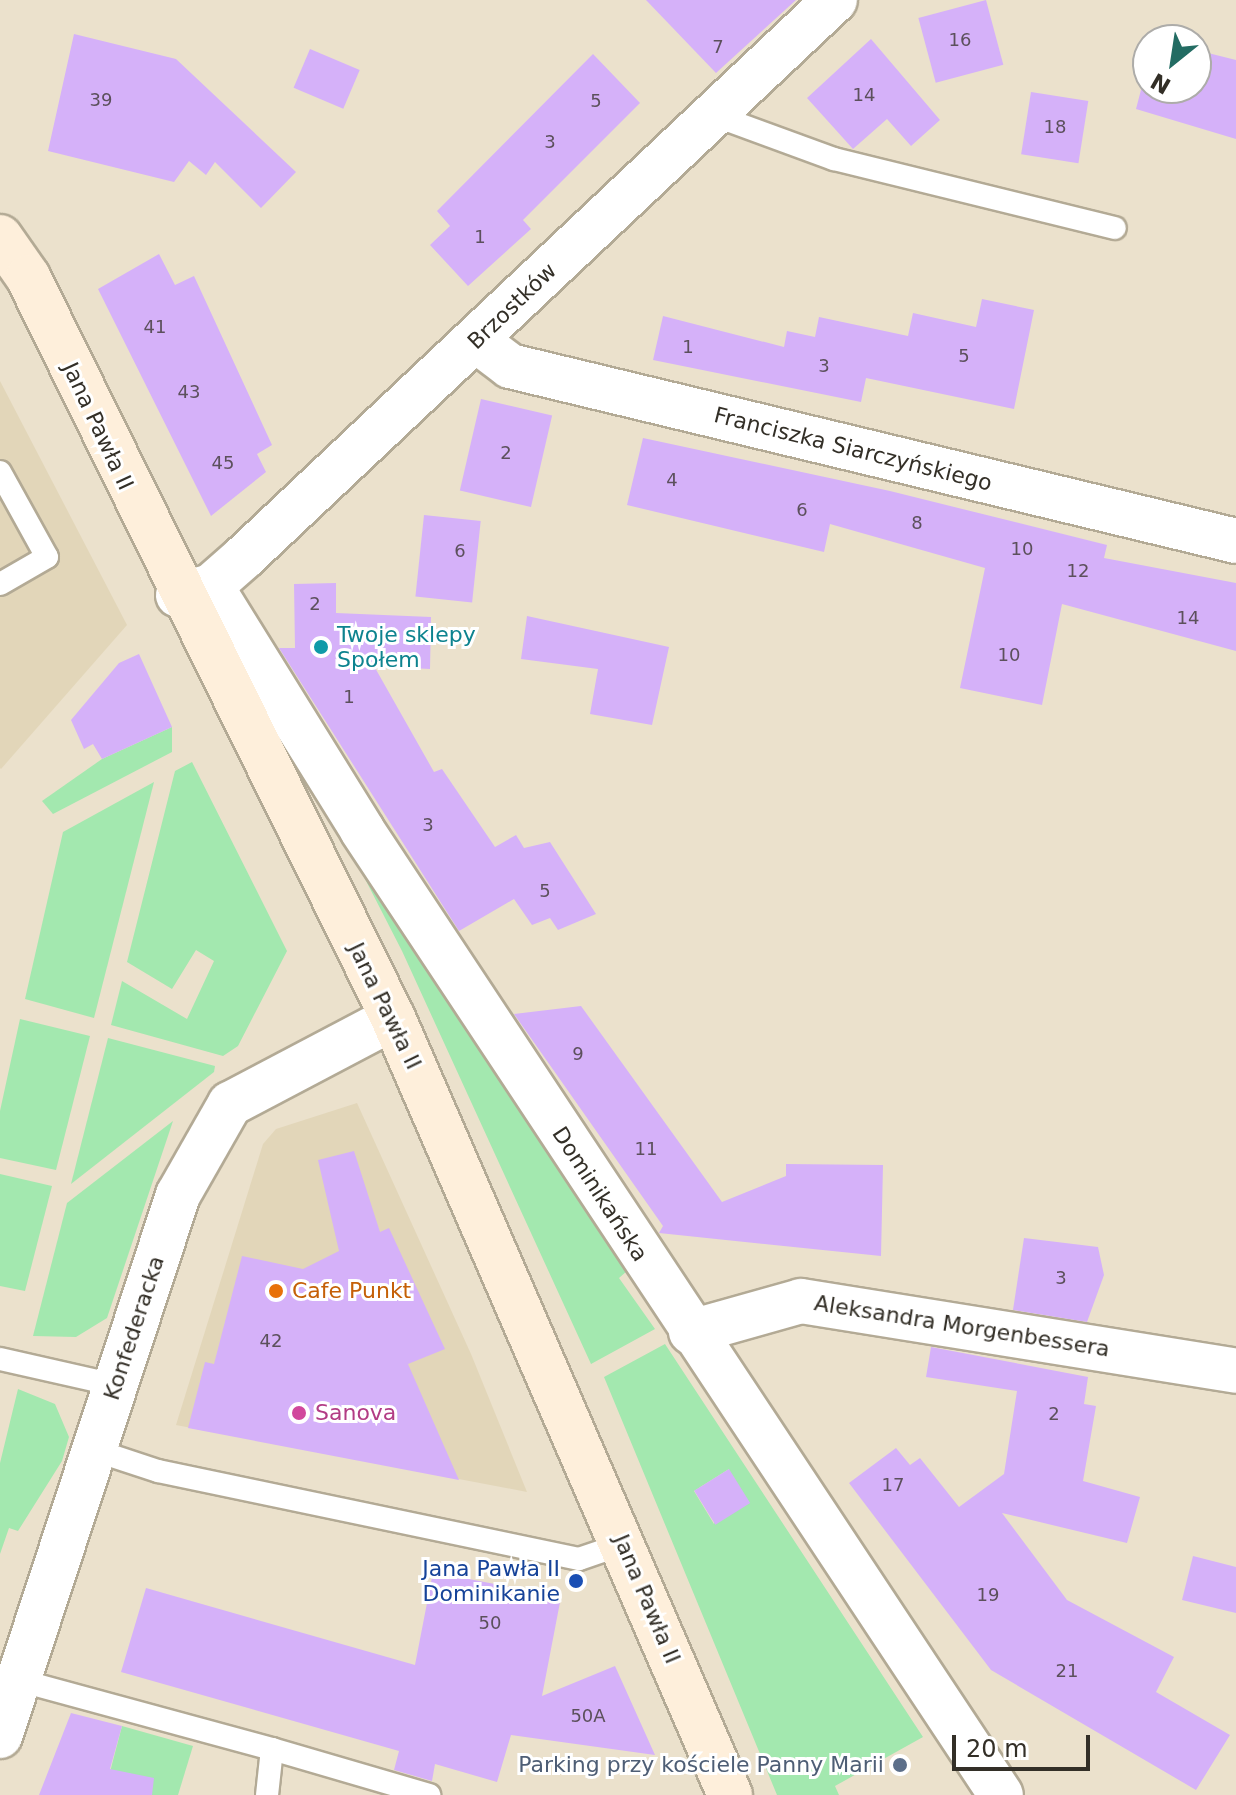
<!DOCTYPE html>
<html>
<head>
<meta charset="utf-8">
<style>
  body { margin:0 }
  #map { position:relative; width:1236px; height:1795px; overflow:hidden; background:#ebe1cc; font-family:"DejaVu Sans",sans-serif }
  div>[style] { position:absolute }
  .built>* { inset:0; background:#e2d6b9 }
  .green>* { inset:0; background:#a3e8af }
  .building>* { inset:0; background:#d5b1f9; transform-origin:0 0 }
  .roads { filter:drop-shadow(2px 0 #b3aa95) drop-shadow(-2px 0 #b3aa95) drop-shadow(0 2px #b3aa95) drop-shadow(0 -2px #b3aa95) }
  .service>* { height:22px; margin:-11px; padding:0 11px; transform-origin:11px; border-radius:11px; background:#fff }
  .minor>* { height:44px; margin:-22px; padding:0 22px; transform-origin:22px; border-radius:22px; background:#fff }
  .tertiary>* { height:44px; margin:-22px; padding:0 22px; transform-origin:22px; border-radius:22px; background:#fff }
  .secondary>* { height:44px; margin:-22px; padding:0 22px; transform-origin:22px; border-radius:22px; background:#feefdb }
  .dots>* { width:22px; height:22px; translate:-50% -50%; box-sizing:border-box; border:4px solid #fff; border-radius:50% }
  span { translate:-50% -50%; white-space:nowrap; text-align:center; line-height:1.15; -webkit-text-stroke:6px #fff; paint-order:stroke }
  .number-label { font-size:18px; color:#5c505c }
  .number-label span { -webkit-text-stroke-width:0 }
  .street-label { font-size:22px; color:#332f27 }
  .culture-label { font-size:22px; color:#0d838f }
  .left { translate:0 -50%; text-align:left }
  .food-label { font-size:22px; color:#c56008 }
  .hotel-label { font-size:22px; color:#b23c85 }
  .transit-label { font-size:22px; color:#164399 }
  .right { translate:-100% -50%; text-align:right }
  .service-label { font-size:22px; color:#4e5e75 }
  .north { position:absolute; left:1132px; top:24px; width:80px; height:80px; box-sizing:border-box; background:#fff; border:2px solid #adaca9; border-radius:50%; rotate:210deg; font-size:22px; font-weight:700; line-height:32px; text-align:center; color:#332f27 }
  .north::after { content:''; display:block; margin:auto; width:28px; height:36px; background:#236c63; clip-path:polygon(50% 0,100% 100%,50% 72%,0 100%) }
  .scale { position:absolute; left:952px; top:1735px; width:138px; height:36px; box-sizing:border-box; border:4px solid #332f27; border-top:0; padding-left:10px; font-size:24px; line-height:28px; white-space:nowrap; color:#332f27; -webkit-text-stroke:6px #fff; paint-order:stroke }
</style>
</head>
<body>
<div id="map">
  <div class="built">
    <i style="clip-path:polygon(0 381px,127px 625px,1px 769px,0 768px)"></i>
    <i style="clip-path:polygon(357px 1103px,471px 1354px,527px 1492px,176px 1425px,263px 1144px,276px 1129px)"></i>
  </div>
  <div class="green">
    <i style="clip-path:polygon(283px 719px,467px 1028px,627px 1271px,619px 1278px,655px 1329px,591px 1364px,402px 951px)"></i>
    <i style="clip-path:polygon(172px 727px,172px 752px,53px 814px,42px 801px,102px 759px)"></i>
    <i style="clip-path:polygon(192px 762px,287px 951px,238px 1046px,223px 1056px,111px 1025px,122px 981px,187px 1019px,214px 961px,196px 950px,172px 989px,127px 962px,175px 771px)"></i>
    <i style="clip-path:polygon(154px 782px,94px 1018px,25px 999px,63px 832px)"></i>
    <i style="clip-path:polygon(20px 1019px,90px 1036px,56px 1170px,0 1158px,0 1111px)"></i>
    <i style="clip-path:polygon(108px 1038px,215px 1066px,214px 1072px,71px 1184px)"></i>
    <i style="clip-path:polygon(173px 1121px,107px 1318px,76px 1337px,33px 1336px,67px 1203px)"></i>
    <i style="clip-path:polygon(0 1174px,52px 1186px,25px 1291px,0 1286px)"></i>
    <i style="clip-path:polygon(evenodd,665px 1344px,923px 1737px,835px 1786px,839px 1795px,777px 1795px,604px 1377px,665px 1344px,729px 1469px,714px 1524px,694px 1491px,729px 1469px)"></i>
    <i style="clip-path:polygon(18px 1389px,55px 1404px,69px 1437px,62px 1461px,18px 1531px,9px 1528px,0 1554px,0 1463px)"></i>
    <i style="clip-path:polygon(122px 1726px,193px 1746px,178px 1795px,104px 1795px)"></i>
  </div>
  <div class="building">
    <i style="clip-path:polygon(646px 0,796px 0,716px 73px)"></i>
    <i style="left:986px;top:0;width:67px;height:70px;rotate:75deg"></i>
    <i style="clip-path:polygon(74px 34px,176px 59px,296px 172px,261px 208px,215px 162px,206px 175px,189px 161px,174px 182px,48px 151px)"></i>
    <i style="clip-path:polygon(871px 39px,940px 120px,911px 146px,887px 119px,853px 149px,807px 98px)"></i>
    <i style="left:310px;top:49px;width:54px;height:42px;rotate:23deg"></i>
    <i style="clip-path:polygon(1208px 53px,1236px 60px,1236px 139px,1136px 109px,1148px 63px,1148px 88px,1196px 88px,1196px 59px)"></i>
    <i style="clip-path:polygon(593px 54px,640px 103px,523px 220px,531px 229px,468px 286px,430px 245px,450px 226px,437px 211px)"></i>
    <i style="left:1031px;top:92px;width:58px;height:63px;rotate:9deg"></i>
    <i style="clip-path:polygon(159px 254px,175px 285px,194px 276px,272px 445px,257px 454px,266px 472px,211px 516px,98px 289px)"></i>
    <i style="clip-path:polygon(982px 299px,1034px 310px,1014px 409px,866px 378px,861px 402px,653px 360px,663px 316px,784px 347px,787px 331px,815px 337px,819px 317px,908px 336px,913px 313px,976px 327px)"></i>
    <i style="left:481px;top:399px;width:73px;height:94px;rotate:13deg"></i>
    <i style="clip-path:polygon(643px 438px,890px 491px,1107px 545px,1104px 558px,1236px 583px,1236px 651px,1062px 604px,1042px 705px,960px 688px,985px 568px,830px 524px,824px 552px,627px 505px)"></i>
    <i style="left:424px;top:515px;width:57px;height:82px;rotate:6deg"></i>
    <i style="clip-path:polygon(336px 583px,336px 613px,431px 617px,430px 669px,374px 666px,434px 772px,442px 769px,495px 847px,516px 835px,524px 848px,550px 842px,596px 914px,558px 930px,550px 918px,532px 925px,514px 899px,459px 931px,279px 648px,295px 648px,294px 584px)"></i>
    <i style="clip-path:polygon(527px 616px,669px 647px,652px 725px,590px 714px,598px 669px,521px 659px)"></i>
    <i style="clip-path:polygon(139px 654px,172px 727px,102px 759px,93px 744px,84px 749px,71px 720px,119px 663px)"></i>
    <i style="clip-path:polygon(581px 1006px,722px 1202px,786px 1176px,786px 1164px,883px 1165px,881px 1256px,659px 1233px,663px 1226px,514px 1014px)"></i>
    <i style="clip-path:polygon(354px 1151px,380px 1232px,389px 1228px,445px 1349px,408px 1364px,459px 1480px,188px 1428px,205px 1362px,214px 1364px,242px 1256px,303px 1269px,339px 1251px,318px 1160px)"></i>
    <i style="clip-path:polygon(1024px 1238px,1098px 1247px,1104px 1275px,1087px 1322px,1013px 1310px)"></i>
    <i style="clip-path:polygon(931px 1347px,1088px 1377px,1084px 1404px,1096px 1406px,1083px 1481px,1140px 1497px,1127px 1543px,1002px 1513px,1067px 1600px,1174px 1657px,1156px 1692px,1230px 1735px,1196px 1790px,991px 1670px,849px 1483px,896px 1448px,910px 1465px,920px 1458px,959px 1507px,1004px 1474px,1017px 1391px,926px 1377px)"></i>
    <i style="left:729px;top:1469px;width:40px;height:41px;rotate:58deg"></i>
    <i style="clip-path:polygon(1193px 1556px,1236px 1567px,1236px 1613px,1182px 1600px)"></i>
    <i style="clip-path:polygon(433px 1572px,561px 1597px,542px 1696px,615px 1666px,655px 1755px,511px 1735px,497px 1782px,435px 1764px,432px 1781px,394px 1770px,399px 1751px,121px 1672px,146px 1588px,415px 1665px)"></i>
    <i style="clip-path:polygon(71px 1713px,122px 1726px,110px 1769px,154px 1778px,152px 1795px,39px 1795px)"></i>
  </div>
  <div class="roads">
    <div class="service">
      <i style="left:711px;top:114px;width:131px;rotate:20.1deg"></i>
      <i style="left:834px;top:159px;width:289px;rotate:13.8deg"></i>
      <i style="left:0;top:472px;width:97px;rotate:61.1deg"></i>
      <i style="left:47px;top:557px;width:54px;rotate:150.1deg"></i>
      <i style="left:0;top:1359px;width:118px;rotate:12.7deg"></i>
      <i style="left:94px;top:1450px;width:67px;rotate:18.2deg"></i>
      <i style="left:158px;top:1471px;width:430px;rotate:11.8deg"></i>
      <i style="left:579px;top:1559px;width:46px;rotate:-18.8deg"></i>
      <i style="left:18px;top:1680px;width:263px;rotate:15.2deg"></i>
      <i style="left:272px;top:1749px;width:46px;rotate:96.2deg"></i>
      <i style="left:272px;top:1749px;width:164px;rotate:16.3deg"></i>
    </div>
    <div class="minor">
      <i style="left:477px;top:341px;width:41px;rotate:37.1deg"></i>
      <i style="left:510px;top:366px;width:747px;rotate:13.55deg"></i>
      <i style="left:211px;top:586px;width:287px;rotate:58.2deg"></i>
      <i style="left:362px;top:830px;width:1157px;rotate:56.49deg"></i>
      <i style="left:691px;top:1332px;width:114px;rotate:-15.7deg"></i>
      <i style="left:801px;top:1301px;width:441px;rotate:9.1deg"></i>
      <i style="left:0;top:1736px;width:570px;rotate:-71.79deg"></i>
      <i style="left:178px;top:1195px;width:105px;rotate:-60.3deg"></i>
      <i style="left:230px;top:1104px;width:184px;rotate:-27.8deg"></i>
    </div>
    <div class="tertiary">
      <i style="left:178px;top:595px;width:34px;rotate:-15deg"></i>
      <i style="left:211px;top:586px;width:44px;rotate:-41.3deg"></i>
      <i style="left:244px;top:557px;width:812px;rotate:-43.3deg"></i>
    </div>
    <div class="secondary">
      <i style="left:0;top:237px;width:49px;rotate:55deg"></i>
      <i style="left:28px;top:277px;width:826px;rotate:63.78deg"></i>
      <i style="left:393px;top:1018px;width:847px;rotate:66.55deg"></i>
    </div>
  </div>
  <div class="dots">
    <i style="left:321px;top:647px;background:#0f9aa8"></i>
    <i style="left:276px;top:1291px;background:#e8710a"></i>
    <i style="left:299px;top:1413px;background:#d1479c"></i>
    <i style="left:576px;top:1581px;background:#1a4fb4"></i>
    <i style="left:900px;top:1765px;background:#5c6f8a"></i>
  </div>
  <div class="number-label">
    <span style="left:960px;top:40px">16</span>
    <span style="left:718px;top:47px">7</span>
    <span style="left:864px;top:95px">14</span>
    <span style="left:101px;top:100px">39</span>
    <span style="left:596px;top:101px">5</span>
    <span style="left:1055px;top:127px">18</span>
    <span style="left:550px;top:142px">3</span>
    <span style="left:480px;top:237px">1</span>
    <span style="left:155px;top:327px">41</span>
    <span style="left:688px;top:347px">1</span>
    <span style="left:964px;top:356px">5</span>
    <span style="left:824px;top:366px">3</span>
    <span style="left:189px;top:392px">43</span>
    <span style="left:506px;top:453px">2</span>
    <span style="left:223px;top:463px">45</span>
    <span style="left:672px;top:480px">4</span>
    <span style="left:802px;top:510px">6</span>
    <span style="left:917px;top:523px">8</span>
    <span style="left:1022px;top:549px">10</span>
    <span style="left:460px;top:551px">6</span>
    <span style="left:1078px;top:571px">12</span>
    <span style="left:315px;top:604px">2</span>
    <span style="left:1188px;top:618px">14</span>
    <span style="left:1009px;top:655px">10</span>
    <span style="left:349px;top:697px">1</span>
    <span style="left:428px;top:825px">3</span>
    <span style="left:545px;top:891px">5</span>
    <span style="left:578px;top:1054px">9</span>
    <span style="left:646px;top:1149px">11</span>
    <span style="left:1061px;top:1278px">3</span>
    <span style="left:271px;top:1341px">42</span>
    <span style="left:1054px;top:1414px">2</span>
    <span style="left:893px;top:1485px">17</span>
    <span style="left:988px;top:1595px">19</span>
    <span style="left:490px;top:1623px">50</span>
    <span style="left:1067px;top:1671px">21</span>
    <span style="left:588px;top:1716px">50A</span>
  </div>
  <div class="street-label">
    <span style="left:512px;top:306px;rotate:-44deg">Brzostków</span>
    <span style="left:98px;top:426px;rotate:65deg">Jana Pawła II</span>
    <span style="left:853px;top:449px;rotate:14deg">Franciszka Siarczyńskiego</span>
    <span style="left:385px;top:1006px;rotate:64deg">Jana Pawła II</span>
    <span style="left:600px;top:1194px;rotate:57deg">Dominikańska</span>
    <span style="left:962px;top:1326px;rotate:9deg">Aleksandra Morgenbessera</span>
    <span style="left:134px;top:1328px;rotate:-72deg">Konfederacka</span>
    <span style="left:647px;top:1599px;rotate:67deg">Jana Pawła II</span>
  </div>
  <div class="culture-label">
    <span class="left" style="left:337px;top:647px">Twoje sklepy<br>Społem</span>
  </div>
  <div class="food-label">
    <span class="left" style="left:292px;top:1291px">Cafe Punkt</span>
  </div>
  <div class="hotel-label">
    <span class="left" style="left:315px;top:1413px">Sanova</span>
  </div>
  <div class="transit-label">
    <span class="right" style="left:560px;top:1581px">Jana Pawła II<br>Dominikanie</span>
  </div>
  <div class="service-label">
    <span class="right" style="left:884px;top:1765px">Parking przy kościele Panny Marii</span>
  </div>
  <div class="north">N</div>
  <div class="scale">20 m</div>
</div>
</body>
</html>
